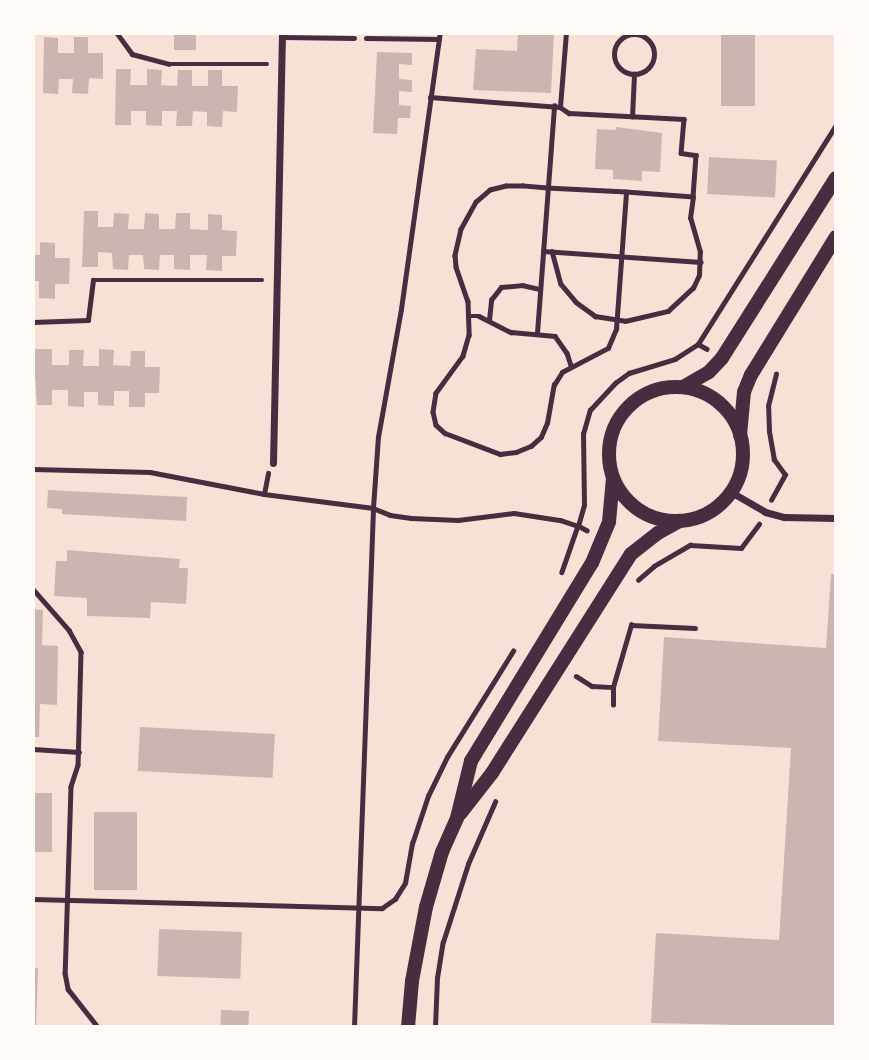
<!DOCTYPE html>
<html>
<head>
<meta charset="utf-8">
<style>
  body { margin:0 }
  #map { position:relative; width:869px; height:1060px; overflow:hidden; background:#f7e1d7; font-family:Quicksand,sans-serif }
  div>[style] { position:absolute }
  .building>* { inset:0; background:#ccb4b1; transform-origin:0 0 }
  .path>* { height:4.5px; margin:-2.25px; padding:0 2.25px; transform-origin:2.25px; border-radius:2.25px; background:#4a2c40 }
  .service>* { height:5px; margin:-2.5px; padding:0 2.5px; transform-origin:2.5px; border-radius:2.5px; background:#4a2c40 }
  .service>.ring { margin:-2.5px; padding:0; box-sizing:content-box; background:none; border:5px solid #4a2c40; border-radius:50% }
  .minor>* { height:7px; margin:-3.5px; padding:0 3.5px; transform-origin:3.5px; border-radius:3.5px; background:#4a2c40 }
  .secondary>* { height:14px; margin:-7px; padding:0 7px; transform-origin:7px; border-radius:7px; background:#4a2c40 }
  .secondary>.ring { margin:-7px; padding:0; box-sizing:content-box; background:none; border:14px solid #4a2c40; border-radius:50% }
  span { translate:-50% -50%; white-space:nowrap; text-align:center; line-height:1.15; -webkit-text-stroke:5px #fffaf5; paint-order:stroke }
  .frame { position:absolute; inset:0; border:35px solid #fffaf5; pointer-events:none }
</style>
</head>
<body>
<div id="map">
  <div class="building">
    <i style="left:174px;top:33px;width:22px;height:17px"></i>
    <i style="clip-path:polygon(518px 33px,554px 33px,551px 93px,473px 90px,476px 49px,517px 51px)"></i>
    <i style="left:721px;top:33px;width:34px;height:73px"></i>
    <i style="clip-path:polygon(44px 37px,58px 38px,58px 53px,74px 53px,74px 37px,88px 37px,88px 53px,103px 53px,103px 79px,89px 78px,88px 94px,72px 93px,73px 79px,59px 79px,58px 94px,43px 93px)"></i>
    <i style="clip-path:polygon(377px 52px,412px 53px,412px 65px,399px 64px,399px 79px,412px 80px,412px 92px,399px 91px,399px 105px,411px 106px,410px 118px,398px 118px,397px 134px,373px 133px)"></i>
    <i style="clip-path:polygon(116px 69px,131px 69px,130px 85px,147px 85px,147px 69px,162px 70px,161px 85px,177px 86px,178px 70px,192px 70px,192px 86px,208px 86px,208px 70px,222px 70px,222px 86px,238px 86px,237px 112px,223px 111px,222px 127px,207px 126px,207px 112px,193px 111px,192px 126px,176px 126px,177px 111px,162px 111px,162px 126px,146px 125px,146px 111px,131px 111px,131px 125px,115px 125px)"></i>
    <i style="clip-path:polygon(616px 127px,662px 133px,660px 172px,642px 171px,642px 181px,613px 179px,613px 170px,595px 169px,597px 129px,616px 130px)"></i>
    <i style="left:709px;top:157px;width:68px;height:37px;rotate:3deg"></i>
    <i style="clip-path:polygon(84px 211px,98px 211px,98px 227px,113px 227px,114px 213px,129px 214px,128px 229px,144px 229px,145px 213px,159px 214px,159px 229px,175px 229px,176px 213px,190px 213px,190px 229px,208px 230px,208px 214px,222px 215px,222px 230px,237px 231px,236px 256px,222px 256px,222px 271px,206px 270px,207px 255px,190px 255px,190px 270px,174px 269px,174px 255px,160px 255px,159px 270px,144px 269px,143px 255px,129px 255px,128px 270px,113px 269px,112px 253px,98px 252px,98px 267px,82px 267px)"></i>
    <i style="clip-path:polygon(40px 242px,55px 243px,55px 258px,70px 258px,69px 284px,55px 284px,55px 299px,39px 298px,39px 281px,33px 281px,33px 255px,40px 255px)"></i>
    <i style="clip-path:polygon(33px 349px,52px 349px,52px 365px,69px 365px,69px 350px,84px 350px,83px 366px,99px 366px,99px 349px,114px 350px,113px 365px,130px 366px,131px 351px,145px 351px,145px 367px,160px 367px,159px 393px,145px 393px,145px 407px,129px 407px,129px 391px,114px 391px,114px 406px,98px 405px,98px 392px,84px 392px,84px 407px,68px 406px,68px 390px,52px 390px,52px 405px,37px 405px)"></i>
    <i style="clip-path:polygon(48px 490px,187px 497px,186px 521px,62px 514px,62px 509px,47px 508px)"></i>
    <i style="clip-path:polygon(67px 550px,180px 559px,179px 568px,188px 568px,186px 604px,151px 602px,150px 618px,87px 616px,87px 598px,54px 596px,56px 561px,67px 561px)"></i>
    <i style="clip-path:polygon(831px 574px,836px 574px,836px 1027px,651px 1023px,656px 933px,779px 940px,791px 748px,658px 741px,664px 637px,826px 648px)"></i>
    <i style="clip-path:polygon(33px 609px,43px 610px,42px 645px,58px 646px,57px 705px,40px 704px,39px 737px,33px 737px)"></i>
    <i style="left:140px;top:727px;width:135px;height:44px;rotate:3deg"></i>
    <i style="left:33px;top:793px;width:19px;height:59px"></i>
    <i style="left:94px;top:812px;width:43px;height:78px"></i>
    <i style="left:159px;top:929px;width:83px;height:47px;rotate:2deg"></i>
    <i style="clip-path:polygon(33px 968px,38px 968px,36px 1027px,33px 1027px)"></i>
    <i style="left:221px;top:1010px;width:28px;height:17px;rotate:2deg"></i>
  </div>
  <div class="path">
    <i style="left:117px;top:33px;width:26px;rotate:54deg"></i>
    <i style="left:132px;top:54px;width:38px;rotate:15deg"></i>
    <i style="left:169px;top:64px;width:98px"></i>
    <i style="left:366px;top:38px;width:73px;rotate:0.8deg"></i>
    <i style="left:430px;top:97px;width:130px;rotate:4.4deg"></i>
    <i style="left:560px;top:107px;width:74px;rotate:-85.4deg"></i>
    <i style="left:560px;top:107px;width:11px;rotate:34deg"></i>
    <i style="left:569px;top:113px;width:115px;rotate:3deg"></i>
    <i style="left:684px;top:119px;width:34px;rotate:95deg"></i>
    <i style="left:681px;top:153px;width:15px;rotate:8deg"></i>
    <i style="left:696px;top:155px;width:42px;rotate:94.1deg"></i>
    <i style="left:693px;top:197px;width:67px;rotate:-175.7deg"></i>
    <i style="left:626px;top:192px;width:79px;rotate:-177.1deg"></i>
    <i style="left:547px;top:188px;width:24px;rotate:-175deg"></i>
    <i style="left:523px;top:186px;width:17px;rotate:180deg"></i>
    <i style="left:506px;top:186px;width:16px;rotate:166deg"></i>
    <i style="left:490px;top:190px;width:18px;rotate:139deg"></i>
    <i style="left:476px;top:202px;width:31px;rotate:119deg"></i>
    <i style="left:461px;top:229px;width:27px;rotate:103deg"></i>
    <i style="left:455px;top:255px;width:12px;rotate:85deg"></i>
    <i style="left:456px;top:267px;width:36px;rotate:71deg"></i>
    <i style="left:468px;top:301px;width:34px;rotate:88deg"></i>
    <i style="left:469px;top:335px;width:22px;rotate:106deg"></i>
    <i style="left:463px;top:356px;width:46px;rotate:126.1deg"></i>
    <i style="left:436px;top:393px;width:19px;rotate:99deg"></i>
    <i style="left:433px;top:412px;width:13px;rotate:77deg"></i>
    <i style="left:436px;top:425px;width:12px;rotate:42deg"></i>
    <i style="left:445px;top:433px;width:59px;rotate:20.9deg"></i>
    <i style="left:500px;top:454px;width:16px;rotate:-7deg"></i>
    <i style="left:516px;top:452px;width:16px;rotate:-22deg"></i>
    <i style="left:531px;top:446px;width:13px;rotate:-42deg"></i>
    <i style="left:541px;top:437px;width:15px;rotate:-67deg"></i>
    <i style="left:547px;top:423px;width:39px;rotate:-80deg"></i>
    <i style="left:554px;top:385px;width:15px;rotate:-58deg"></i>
    <i style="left:562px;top:372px;width:52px;rotate:-27.6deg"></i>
    <i style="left:608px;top:348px;width:21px;rotate:-67deg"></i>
    <i style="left:616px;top:329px;width:137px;rotate:-85.8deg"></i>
    <i style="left:632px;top:117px;width:43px;rotate:-87.3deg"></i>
    <i style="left:543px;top:251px;width:158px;rotate:4deg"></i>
    <i style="left:552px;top:251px;width:34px;rotate:75deg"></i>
    <i style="left:561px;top:284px;width:23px;rotate:50deg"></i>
    <i style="left:576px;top:302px;width:24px;rotate:36deg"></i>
    <i style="left:595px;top:316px;width:30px;rotate:9deg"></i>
    <i style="left:625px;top:321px;width:44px;rotate:-13.1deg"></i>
    <i style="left:668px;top:311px;width:34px;rotate:-43deg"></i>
    <i style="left:693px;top:288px;width:14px;rotate:-65deg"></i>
    <i style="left:699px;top:275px;width:23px;rotate:-88deg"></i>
    <i style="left:700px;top:252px;width:35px;rotate:-106deg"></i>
    <i style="left:690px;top:218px;width:21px;rotate:-82deg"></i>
    <i style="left:470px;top:316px;width:9px"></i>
    <i style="left:479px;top:316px;width:36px;rotate:27deg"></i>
    <i style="left:511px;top:332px;width:44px;rotate:5.2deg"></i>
    <i style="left:555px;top:336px;width:21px;rotate:55deg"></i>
    <i style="left:567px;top:353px;width:13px;rotate:72deg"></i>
    <i style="left:489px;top:320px;width:20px;rotate:-84deg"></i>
    <i style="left:491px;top:300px;width:16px;rotate:-52deg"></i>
    <i style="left:501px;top:287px;width:21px;rotate:-5deg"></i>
    <i style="left:522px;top:285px;width:18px;rotate:13deg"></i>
    <i style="left:33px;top:322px;width:55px;rotate:-2.1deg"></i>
    <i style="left:88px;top:320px;width:40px;rotate:-82.9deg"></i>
    <i style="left:93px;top:280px;width:169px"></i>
    <i style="left:537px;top:333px;width:228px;rotate:-85.7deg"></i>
    <i style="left:698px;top:344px;width:259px;rotate:-57.8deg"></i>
    <i style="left:33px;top:469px;width:117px;rotate:1.5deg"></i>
    <i style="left:150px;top:472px;width:116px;rotate:10.9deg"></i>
    <i style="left:264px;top:494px;width:110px;rotate:7.3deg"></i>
    <i style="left:373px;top:508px;width:18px;rotate:22deg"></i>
    <i style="left:390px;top:515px;width:21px;rotate:8deg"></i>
    <i style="left:411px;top:518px;width:47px;rotate:2.4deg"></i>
    <i style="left:458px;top:520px;width:56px;rotate:-7.1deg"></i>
    <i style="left:514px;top:513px;width:47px;rotate:8.7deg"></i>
    <i style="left:560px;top:520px;width:19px;rotate:18deg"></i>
    <i style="left:578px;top:526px;width:49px;rotate:109.2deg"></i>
    <i style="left:264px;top:494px;width:21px;rotate:-79deg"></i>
    <i style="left:771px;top:500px;width:29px;rotate:-61deg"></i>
    <i style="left:785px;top:475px;width:19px;rotate:-126deg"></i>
    <i style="left:774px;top:460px;width:29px;rotate:-100deg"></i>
    <i style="left:769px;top:431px;width:25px;rotate:-92deg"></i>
    <i style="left:768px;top:406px;width:33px;rotate:-76deg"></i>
    <i style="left:587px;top:531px;width:10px;rotate:-151deg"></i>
    <i style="left:578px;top:526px;width:22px;rotate:-74deg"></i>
    <i style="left:584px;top:505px;width:71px;rotate:-90.8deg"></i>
    <i style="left:583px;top:434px;width:25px;rotate:-74deg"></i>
    <i style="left:590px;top:410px;width:37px;rotate:-47deg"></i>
    <i style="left:615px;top:383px;width:17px;rotate:-36deg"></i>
    <i style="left:629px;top:373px;width:48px;rotate:-16.9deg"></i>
    <i style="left:675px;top:359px;width:27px;rotate:-33deg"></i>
    <i style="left:698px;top:344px;width:10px;rotate:29deg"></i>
    <i style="left:638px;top:580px;width:21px;rotate:-41deg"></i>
    <i style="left:654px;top:566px;width:42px;rotate:-30.3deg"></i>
    <i style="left:690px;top:545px;width:51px;rotate:3.4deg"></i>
    <i style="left:741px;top:548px;width:30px;rotate:-53deg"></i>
    <i style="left:33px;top:589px;width:55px;rotate:48.7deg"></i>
    <i style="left:69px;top:630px;width:25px;rotate:61deg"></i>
    <i style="left:81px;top:652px;width:113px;rotate:91.5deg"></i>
    <i style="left:78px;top:765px;width:23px;rotate:108deg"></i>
    <i style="left:71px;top:787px;width:186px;rotate:91.8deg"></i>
    <i style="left:65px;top:973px;width:16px;rotate:79deg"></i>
    <i style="left:68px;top:989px;width:48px;rotate:51.7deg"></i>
    <i style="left:576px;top:676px;width:19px;rotate:32deg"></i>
    <i style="left:592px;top:686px;width:21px;rotate:3deg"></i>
    <i style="left:613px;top:705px;width:18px;rotate:-90deg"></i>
    <i style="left:613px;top:687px;width:65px;rotate:-73.8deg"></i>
    <i style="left:631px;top:625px;width:64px;rotate:2.7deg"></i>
    <i style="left:33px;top:749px;width:46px;rotate:3.7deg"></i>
    <i style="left:33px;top:899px;width:349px;rotate:1.5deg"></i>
    <i style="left:382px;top:908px;width:16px;rotate:-35deg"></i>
    <i style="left:395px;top:899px;width:19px;rotate:-58deg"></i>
    <i style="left:405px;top:883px;width:40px;rotate:-80deg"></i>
    <i style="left:412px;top:844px;width:51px;rotate:-71.6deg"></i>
    <i style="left:428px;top:796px;width:43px;rotate:-64deg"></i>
    <i style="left:447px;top:757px;width:125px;rotate:-58.1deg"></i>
    <i style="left:354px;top:1027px;width:519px;rotate:-87.9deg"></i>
    <i style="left:373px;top:508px;width:71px;rotate:-86deg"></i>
    <i style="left:378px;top:437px;width:130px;rotate:-79.8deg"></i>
    <i style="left:401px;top:309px;width:279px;rotate:-82deg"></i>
    <i style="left:435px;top:1027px;width:49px;rotate:-87.7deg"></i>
    <i style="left:437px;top:978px;width:36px;rotate:-81deg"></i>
    <i style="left:443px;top:942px;width:82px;rotate:-72.2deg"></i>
    <i style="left:468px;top:864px;width:68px;rotate:-66.5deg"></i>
  </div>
  <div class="service">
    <i class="ring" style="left:614px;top:34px;width:35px;height:35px"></i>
    <i style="left:282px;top:37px;width:72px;rotate:0.8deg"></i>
  </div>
  <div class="minor">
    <i style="left:273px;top:463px;width:430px;rotate:-88.8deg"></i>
    <i style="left:731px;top:492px;width:39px;rotate:30deg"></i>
    <i style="left:765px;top:512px;width:20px;rotate:15deg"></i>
    <i style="left:784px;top:517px;width:52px;rotate:1.1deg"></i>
  </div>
  <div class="secondary">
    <i style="left:683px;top:387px;width:30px;rotate:-30deg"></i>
    <i style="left:709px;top:372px;width:19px;rotate:-47deg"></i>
    <i style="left:722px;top:358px;width:213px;rotate:-57.7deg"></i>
    <i class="ring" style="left:609px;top:387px;width:120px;height:120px"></i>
    <i style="left:740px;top:435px;width:43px;rotate:-84.7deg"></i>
    <i style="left:744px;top:392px;width:18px;rotate:-68deg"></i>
    <i style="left:751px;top:375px;width:162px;rotate:-58.4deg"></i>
    <i style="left:460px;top:814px;width:52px;rotate:-52deg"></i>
    <i style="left:492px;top:773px;width:259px;rotate:-57.6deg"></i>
    <i style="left:631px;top:554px;width:34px;rotate:-38deg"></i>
    <i style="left:658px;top:533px;width:25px;rotate:-29deg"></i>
    <i style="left:408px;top:1027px;width:46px;rotate:-85deg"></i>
    <i style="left:412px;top:981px;width:75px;rotate:-79.3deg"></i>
    <i style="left:426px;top:907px;width:57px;rotate:-73.8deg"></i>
    <i style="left:442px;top:852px;width:37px;rotate:-66deg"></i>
    <i style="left:457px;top:818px;width:59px;rotate:-76.2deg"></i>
    <i style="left:471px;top:761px;width:232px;rotate:-58.6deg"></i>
    <i style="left:592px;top:563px;width:44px;rotate:-67.5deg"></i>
    <i style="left:609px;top:522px;width:44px;rotate:-84.8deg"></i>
  </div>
  <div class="frame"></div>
</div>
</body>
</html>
